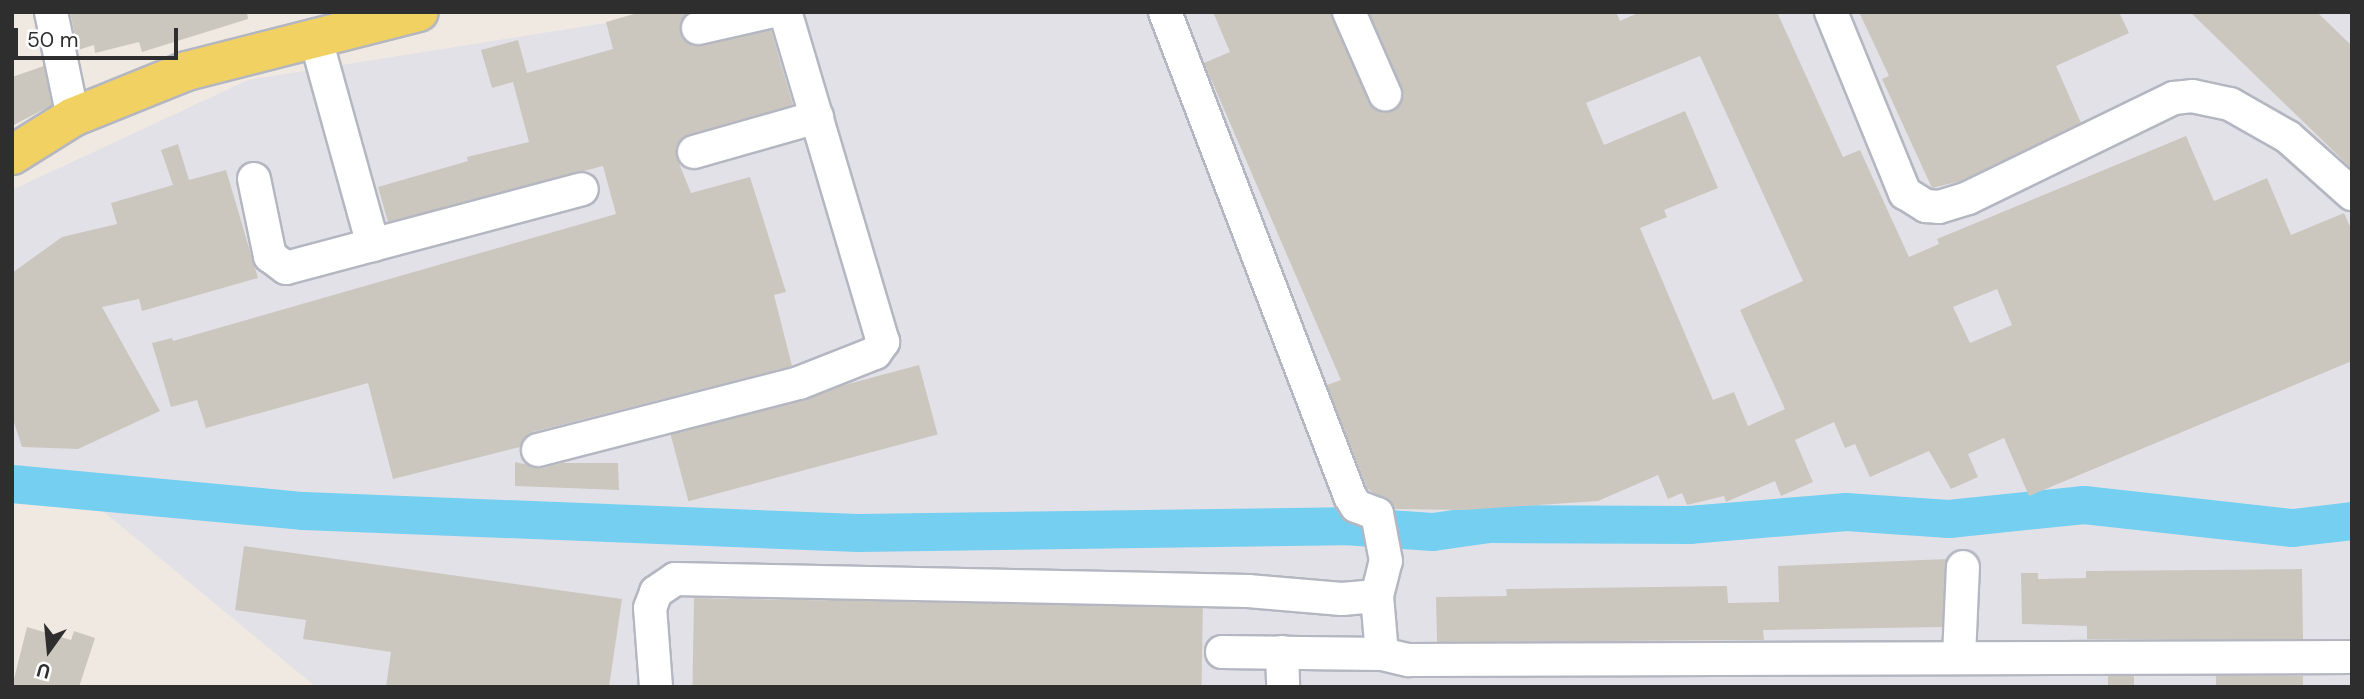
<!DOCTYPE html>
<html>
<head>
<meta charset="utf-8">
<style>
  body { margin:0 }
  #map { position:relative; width:2364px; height:699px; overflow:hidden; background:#efe9e1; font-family:"DM Sans",sans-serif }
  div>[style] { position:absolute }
  .industrial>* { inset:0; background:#e3e1e8 }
  .river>* { height:38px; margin:-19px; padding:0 19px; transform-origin:19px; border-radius:19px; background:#75cff0 }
  .building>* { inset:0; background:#cbc7bf; transform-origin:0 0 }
  .roads { filter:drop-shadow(2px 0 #b4b7c1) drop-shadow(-2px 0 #b4b7c1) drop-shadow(0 2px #b4b7c1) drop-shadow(0 -2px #b4b7c1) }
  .minor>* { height:32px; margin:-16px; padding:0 16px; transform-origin:16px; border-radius:16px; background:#fff }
  .major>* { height:38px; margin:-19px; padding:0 19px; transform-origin:19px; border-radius:19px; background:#f2d163 }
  span { translate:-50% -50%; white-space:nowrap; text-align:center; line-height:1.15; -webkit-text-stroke:7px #fff; paint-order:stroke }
  .frame { position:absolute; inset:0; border:14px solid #2e2e2e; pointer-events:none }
  .north { position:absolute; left:14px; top:615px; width:70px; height:70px; -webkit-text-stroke:5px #fff; paint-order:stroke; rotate:195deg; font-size:19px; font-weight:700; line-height:28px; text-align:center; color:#2e2e2e }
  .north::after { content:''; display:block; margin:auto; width:24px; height:32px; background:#2e2e2e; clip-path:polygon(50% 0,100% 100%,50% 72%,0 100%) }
  .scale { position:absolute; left:14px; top:28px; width:164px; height:32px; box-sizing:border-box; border:4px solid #2e2e2e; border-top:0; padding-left:9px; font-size:21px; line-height:24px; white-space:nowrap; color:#2e2e2e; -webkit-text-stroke:5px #fff; paint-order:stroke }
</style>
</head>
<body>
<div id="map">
  <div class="industrial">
    <i style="clip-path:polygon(675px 12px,2352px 12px,2352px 687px,316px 687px,98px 507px,12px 489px,12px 190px,248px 80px)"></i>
  </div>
  <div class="river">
    <i style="left:12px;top:484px;width:293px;rotate:5.3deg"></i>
    <i style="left:304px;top:511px;width:554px;rotate:2.27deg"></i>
    <i style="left:858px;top:533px;width:486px;rotate:-0.8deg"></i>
    <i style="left:1344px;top:526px;width:89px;rotate:3.9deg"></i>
    <i style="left:1433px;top:532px;width:57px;rotate:-8.1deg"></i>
    <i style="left:1489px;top:524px;width:200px;rotate:0.3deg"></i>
    <i style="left:1689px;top:525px;width:158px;rotate:-4.7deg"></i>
    <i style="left:1846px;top:512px;width:103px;rotate:3.9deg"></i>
    <i style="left:1949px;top:519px;width:136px;rotate:-5.9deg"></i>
    <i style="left:2084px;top:505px;width:210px;rotate:6.3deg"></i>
    <i style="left:2293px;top:528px;width:59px;rotate:-6.8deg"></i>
  </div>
  <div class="building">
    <i style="clip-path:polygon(70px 12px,247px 12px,248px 19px,142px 52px,139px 42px,95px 53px,94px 45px,78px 50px)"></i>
    <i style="clip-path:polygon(641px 12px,690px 12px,681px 22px,680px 31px,693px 46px,771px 30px,793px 105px,688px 135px,676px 147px,676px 156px,691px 193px,750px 177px,786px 292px,774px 295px,792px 366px,533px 432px,520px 447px,393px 479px,368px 383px,206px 428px,197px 400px,171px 407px,152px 343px,172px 338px,173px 341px,616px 214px,603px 166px,388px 222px,378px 187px,468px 161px,467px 157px,529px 142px,513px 82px,492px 88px,481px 50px,518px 40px,527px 73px,613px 49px,606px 22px)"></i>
    <i style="clip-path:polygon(evenodd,1213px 12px,1331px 12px,1368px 101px,1384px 112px,1399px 105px,1403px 95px,1369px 12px,1616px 12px,1620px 21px,1640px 12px,1777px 12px,1843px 157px,1860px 150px,1909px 257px,1939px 244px,1937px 239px,2186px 136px,2214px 201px,2267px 178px,2291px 235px,2344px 213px,2352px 231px,2352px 361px,2029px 496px,2004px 438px,1968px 454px,1978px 477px,1951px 489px,1929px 451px,1870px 477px,1855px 444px,1845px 448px,1834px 422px,1795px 440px,1813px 482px,1781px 496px,1775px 481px,1726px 502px,1724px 496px,1687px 505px,1682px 493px,1668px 499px,1658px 475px,1598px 501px,1464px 510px,1394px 509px,1367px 488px,1327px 385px,1341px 380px,1204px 63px,1230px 52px,1213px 12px,1700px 56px,1803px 281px,1740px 310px,1785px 409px,1748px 426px,1734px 392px,1713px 400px,1640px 228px,1667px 217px,1664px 210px,1718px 188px,1685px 111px,1604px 145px,1586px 103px,1700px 56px,1213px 12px,1997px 289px,2012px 325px,1970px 343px,1953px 307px,1997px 289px)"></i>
    <i style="clip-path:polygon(1859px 12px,2119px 12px,2129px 33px,2056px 66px,2081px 123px,1961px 181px,1932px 188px,1882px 79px,1889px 76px)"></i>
    <i style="clip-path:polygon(2190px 12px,2317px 12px,2352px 46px,2352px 169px)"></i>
    <i style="clip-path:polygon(44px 66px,52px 105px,12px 126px,12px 77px)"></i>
    <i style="clip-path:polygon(178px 144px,189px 180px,226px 170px,258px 278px,142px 311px,139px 299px,102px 307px,160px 411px,78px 449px,22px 447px,12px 416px,12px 273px,62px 237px,117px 224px,111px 203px,173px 185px,161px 150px)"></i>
    <i style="left:919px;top:365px;width:72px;height:258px;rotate:75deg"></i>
    <i style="clip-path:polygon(515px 462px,542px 468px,562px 463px,618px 463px,619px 490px,515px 486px)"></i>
    <i style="clip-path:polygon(244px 546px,622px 599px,609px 687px,386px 687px,391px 652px,303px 639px,306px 620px,235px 610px)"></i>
    <i style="clip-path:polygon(1947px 559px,1942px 627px,1763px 630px,1764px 640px,1437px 642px,1436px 597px,1507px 596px,1506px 589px,1727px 586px,1728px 603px,1779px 602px,1778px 566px)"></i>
    <i style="clip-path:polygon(2302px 569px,2303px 639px,2087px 639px,2087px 626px,2022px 624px,2021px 573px,2038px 573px,2038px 579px,2086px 578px,2086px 571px)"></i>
    <i style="left:694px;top:598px;width:509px;height:89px;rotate:1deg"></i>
    <i style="clip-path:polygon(27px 627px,71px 640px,74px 631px,95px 638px,79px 687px,12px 687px)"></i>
    <i style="left:2108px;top:676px;width:26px;height:11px"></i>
    <i style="left:2216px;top:676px;width:87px;height:11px"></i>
  </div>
  <div class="roads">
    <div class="minor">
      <i style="left:51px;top:12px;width:107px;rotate:78.2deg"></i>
      <i style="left:1349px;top:12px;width:90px;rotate:66.3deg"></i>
      <i style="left:1831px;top:12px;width:196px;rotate:67.8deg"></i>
      <i style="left:1905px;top:193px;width:25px;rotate:32deg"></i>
      <i style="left:1926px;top:206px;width:13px;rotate:4deg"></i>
      <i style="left:1939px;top:207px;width:30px;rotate:-17deg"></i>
      <i style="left:1968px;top:198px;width:229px;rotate:-25.9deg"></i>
      <i style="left:2174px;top:98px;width:18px;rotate:-6deg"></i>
      <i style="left:2192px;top:96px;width:39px;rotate:12deg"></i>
      <i style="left:2230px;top:104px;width:67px;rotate:29.6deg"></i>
      <i style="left:2288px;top:137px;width:86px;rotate:41.7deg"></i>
      <i style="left:698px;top:28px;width:73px;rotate:-12.7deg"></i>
      <i style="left:315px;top:36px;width:217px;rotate:74.5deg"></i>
      <i style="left:694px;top:152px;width:128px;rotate:-15.9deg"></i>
      <i style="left:254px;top:179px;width:79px;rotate:78.3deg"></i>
      <i style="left:270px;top:256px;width:20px;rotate:37deg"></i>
      <i style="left:286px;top:268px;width:306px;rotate:-14.9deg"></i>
      <i style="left:538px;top:450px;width:269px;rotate:-14.4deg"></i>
      <i style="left:799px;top:383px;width:82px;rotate:-21.5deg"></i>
      <i style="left:875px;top:353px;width:14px;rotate:-54deg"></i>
      <i style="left:883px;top:342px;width:344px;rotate:-106.5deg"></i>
      <i style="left:1377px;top:596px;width:58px;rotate:85.1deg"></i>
      <i style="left:1382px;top:654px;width:28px;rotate:13deg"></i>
      <i style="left:1409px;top:660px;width:943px;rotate:-0.18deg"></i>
      <i style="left:1222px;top:652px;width:160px;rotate:0.7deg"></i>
      <i style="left:1282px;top:652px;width:35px;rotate:88deg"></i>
      <i style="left:1959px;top:657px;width:90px;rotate:-87.5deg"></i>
      <i style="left:656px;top:687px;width:79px;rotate:-94.3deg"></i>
      <i style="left:650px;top:608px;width:17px;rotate:-69deg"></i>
      <i style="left:656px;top:592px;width:23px;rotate:-34deg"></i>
      <i style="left:675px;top:579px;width:573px;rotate:1.2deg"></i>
      <i style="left:1248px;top:591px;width:94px;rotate:4.9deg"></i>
      <i style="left:1342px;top:599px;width:35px;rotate:-5deg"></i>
      <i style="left:1377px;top:596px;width:36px;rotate:-76deg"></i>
      <i style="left:1386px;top:561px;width:48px;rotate:-100.8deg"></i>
      <i style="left:1377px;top:514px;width:22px;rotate:-159deg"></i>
      <i style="left:1356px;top:506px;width:12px;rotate:-121deg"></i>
      <i style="left:1350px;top:496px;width:518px;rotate:-110.92deg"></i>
    </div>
    <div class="major">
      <i style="left:12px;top:155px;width:72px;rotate:-31.9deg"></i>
      <i style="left:73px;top:117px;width:123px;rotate:-22deg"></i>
      <i style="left:187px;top:71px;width:239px;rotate:-14.3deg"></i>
    </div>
  </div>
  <div class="frame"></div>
  <div class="north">U</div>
  <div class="scale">50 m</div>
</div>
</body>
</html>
